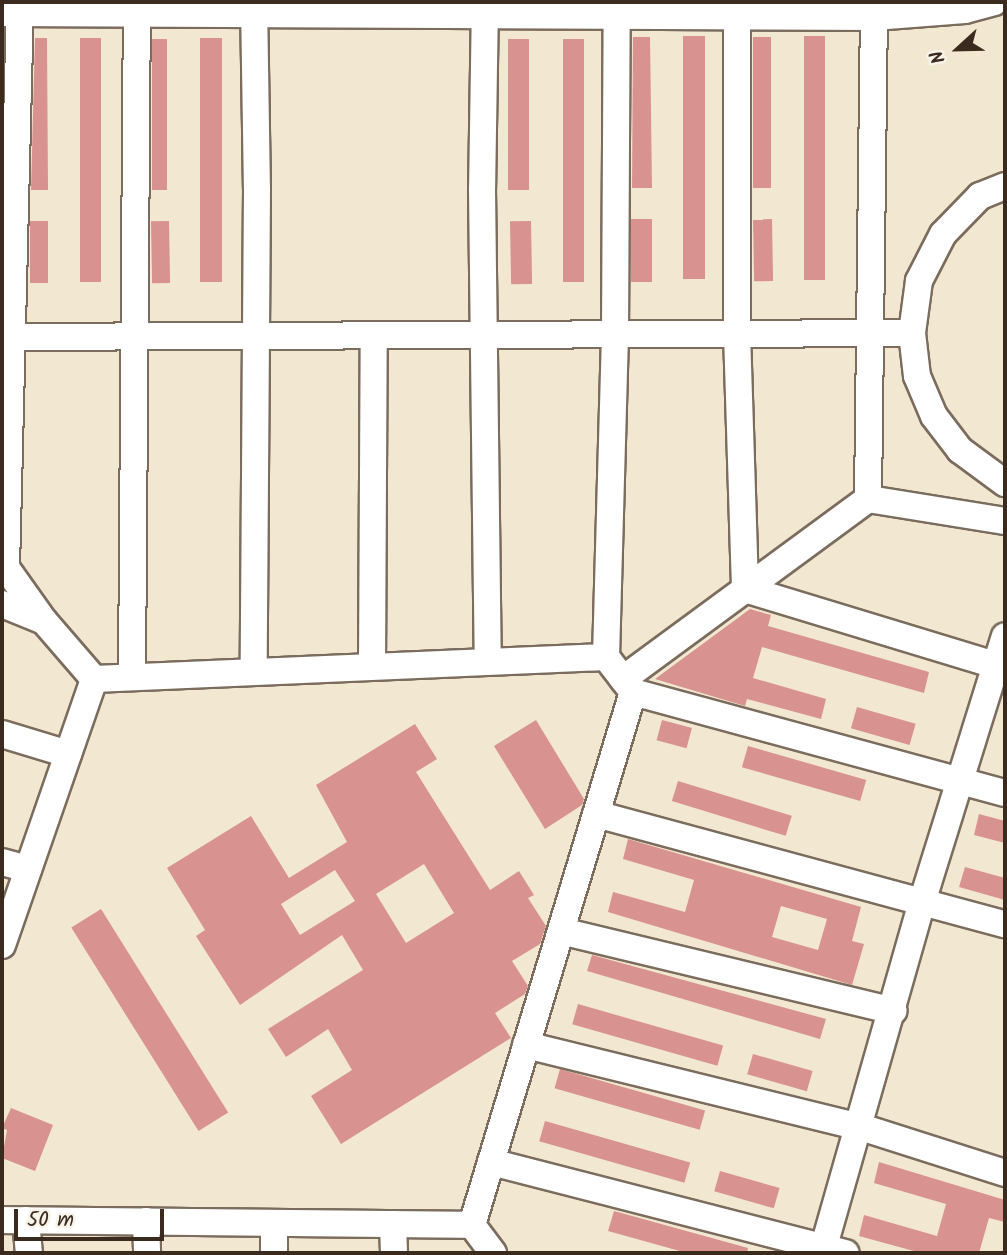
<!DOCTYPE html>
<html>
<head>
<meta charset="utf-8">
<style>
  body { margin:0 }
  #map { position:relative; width:1007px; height:1255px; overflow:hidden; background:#f2e8d1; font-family:Kalam,sans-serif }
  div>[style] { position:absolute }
  .building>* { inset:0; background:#d8928f; transform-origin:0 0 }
  .roads { filter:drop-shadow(2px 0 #7b6c5d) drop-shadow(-2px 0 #7b6c5d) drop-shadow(0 2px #7b6c5d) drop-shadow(0 -2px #7b6c5d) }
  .minor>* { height:26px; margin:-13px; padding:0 13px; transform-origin:13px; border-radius:13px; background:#fff }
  span { translate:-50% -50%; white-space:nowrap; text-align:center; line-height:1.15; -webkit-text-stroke:7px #f7f3e8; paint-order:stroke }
  .frame { position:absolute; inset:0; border:4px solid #3b2a1e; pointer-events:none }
  .north { position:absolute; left:923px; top:14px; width:70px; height:70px; -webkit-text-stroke:5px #f7f3e8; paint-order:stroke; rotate:248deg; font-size:19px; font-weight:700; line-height:28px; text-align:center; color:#3b2a1e }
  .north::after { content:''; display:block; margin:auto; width:24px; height:32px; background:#3b2a1e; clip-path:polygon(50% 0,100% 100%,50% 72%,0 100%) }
  .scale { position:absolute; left:14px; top:1209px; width:150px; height:32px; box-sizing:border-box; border:4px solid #3b2a1e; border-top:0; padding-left:9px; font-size:21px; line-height:24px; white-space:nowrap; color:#3b2a1e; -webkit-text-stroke:5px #f7f3e8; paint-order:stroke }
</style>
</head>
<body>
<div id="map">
  <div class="building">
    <i style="left:705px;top:36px;width:243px;height:22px;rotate:90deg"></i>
    <i style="left:825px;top:36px;width:244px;height:21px;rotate:90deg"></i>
    <i style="clip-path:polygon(633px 37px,650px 37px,652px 188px,632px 188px)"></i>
    <i style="left:753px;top:37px;width:18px;height:151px"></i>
    <i style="clip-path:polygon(35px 38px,47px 38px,48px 190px,31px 190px)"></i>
    <i style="left:80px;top:38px;width:21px;height:244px"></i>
    <i style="left:200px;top:38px;width:22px;height:244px"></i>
    <i style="left:152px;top:39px;width:15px;height:151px"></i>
    <i style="left:508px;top:39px;width:21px;height:151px"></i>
    <i style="left:563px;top:39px;width:21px;height:243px"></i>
    <i style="left:631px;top:219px;width:21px;height:63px"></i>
    <i style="left:772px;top:219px;width:62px;height:19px;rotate:89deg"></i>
    <i style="left:30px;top:221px;width:18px;height:62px"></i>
    <i style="left:169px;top:221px;width:62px;height:18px;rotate:89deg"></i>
    <i style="left:531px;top:221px;width:63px;height:21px;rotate:89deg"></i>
    <i style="clip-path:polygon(750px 609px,771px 615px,768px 626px,929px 672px,924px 693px,762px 647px,753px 678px,826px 699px,821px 719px,747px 699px,745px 706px,655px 679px)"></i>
    <i style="left:857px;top:707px;width:61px;height:22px;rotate:16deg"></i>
    <i style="clip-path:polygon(536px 720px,584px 799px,582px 805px,545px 829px,494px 746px)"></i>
    <i style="left:662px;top:720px;width:31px;height:21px;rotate:15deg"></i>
    <i style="clip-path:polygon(evenodd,415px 724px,437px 759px,416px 772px,490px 890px,519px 871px,534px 895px,528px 898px,546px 926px,540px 944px,512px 961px,528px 986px,525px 994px,495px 1013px,511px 1038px,341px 1144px,311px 1096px,352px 1070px,328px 1029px,286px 1057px,268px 1029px,363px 970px,342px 935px,240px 1005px,196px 936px,205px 930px,167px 868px,251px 816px,289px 878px,347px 842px,316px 785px,415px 724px,424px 864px,454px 913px,406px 943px,376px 894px,424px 864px,415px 724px,335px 870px,355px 901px,300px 935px,281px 904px,335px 870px)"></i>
    <i style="left:748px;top:746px;width:123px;height:22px;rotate:16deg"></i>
    <i style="left:678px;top:781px;width:119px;height:21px;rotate:17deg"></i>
    <i style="clip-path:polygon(979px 814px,1005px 821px,1005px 843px,974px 835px)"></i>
    <i style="clip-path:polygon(evenodd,628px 839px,861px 907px,852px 941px,864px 944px,852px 985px,608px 912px,613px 892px,685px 912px,694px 880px,623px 859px,628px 839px,781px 906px,827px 919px,818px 950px,772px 937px,781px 906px)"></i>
    <i style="clip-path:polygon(965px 867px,1005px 878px,1005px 900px,959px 887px)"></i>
    <i style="left:101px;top:909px;width:240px;height:35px;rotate:58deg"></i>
    <i style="clip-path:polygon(592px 955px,826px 1019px,820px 1039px,587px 971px)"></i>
    <i style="left:578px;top:1004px;width:151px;height:21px;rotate:16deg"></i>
    <i style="left:753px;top:1054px;width:62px;height:21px;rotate:16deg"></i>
    <i style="left:560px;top:1069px;width:151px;height:20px;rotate:16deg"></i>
    <i style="clip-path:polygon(11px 1108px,53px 1125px,35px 1171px,2px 1158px,7px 1130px,2px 1128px)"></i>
    <i style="left:545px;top:1121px;width:151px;height:21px;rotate:16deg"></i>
    <i style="clip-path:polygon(879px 1162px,1005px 1200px,1005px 1222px,989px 1218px,979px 1253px,921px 1253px,859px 1236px,864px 1215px,937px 1236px,946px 1204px,874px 1183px)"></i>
    <i style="left:720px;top:1171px;width:62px;height:21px;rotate:16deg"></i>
    <i style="clip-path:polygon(614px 1211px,748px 1248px,747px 1253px,687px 1253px,608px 1231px)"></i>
  </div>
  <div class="roads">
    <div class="minor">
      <i style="left:254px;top:2px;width:187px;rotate:89.1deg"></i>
      <i style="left:257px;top:189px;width:482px;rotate:90.4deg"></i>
      <i style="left:485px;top:2px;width:187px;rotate:90.9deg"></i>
      <i style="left:482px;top:189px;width:472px;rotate:89.3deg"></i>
      <i style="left:737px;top:2px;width:331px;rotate:90deg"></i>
      <i style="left:737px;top:333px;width:256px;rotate:88.2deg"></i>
      <i style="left:745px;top:589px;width:272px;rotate:16.9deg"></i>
      <i style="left:2px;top:13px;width:872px;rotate:0.26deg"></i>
      <i style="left:874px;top:17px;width:91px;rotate:-4.4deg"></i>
      <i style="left:965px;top:10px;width:30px;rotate:-15deg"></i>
      <i style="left:1005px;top:186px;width:27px;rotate:158deg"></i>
      <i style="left:980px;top:196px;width:53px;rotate:134.2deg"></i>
      <i style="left:943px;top:234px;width:53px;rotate:117.1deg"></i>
      <i style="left:919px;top:281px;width:52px;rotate:97.7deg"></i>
      <i style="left:912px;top:333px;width:43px;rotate:83.4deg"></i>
      <i style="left:917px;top:376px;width:43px;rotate:67deg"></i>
      <i style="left:934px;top:416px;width:43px;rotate:52.6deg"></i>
      <i style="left:960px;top:450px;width:56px;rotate:36.3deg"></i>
      <i style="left:2px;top:337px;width:910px;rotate:-0.25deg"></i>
      <i style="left:868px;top:499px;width:497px;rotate:-89.3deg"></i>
      <i style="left:2px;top:562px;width:72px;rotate:54.6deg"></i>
      <i style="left:44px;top:621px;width:77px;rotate:49.2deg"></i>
      <i style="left:6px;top:568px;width:566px;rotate:-88.58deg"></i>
      <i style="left:2px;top:604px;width:45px;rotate:22deg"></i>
      <i style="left:606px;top:657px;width:322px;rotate:-88.4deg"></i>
      <i style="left:615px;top:335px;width:333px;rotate:-89.7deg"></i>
      <i style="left:372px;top:666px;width:331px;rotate:-89.7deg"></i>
      <i style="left:132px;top:677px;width:675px;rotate:-89.58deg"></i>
      <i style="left:94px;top:679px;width:512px;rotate:-2.46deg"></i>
      <i style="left:606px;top:657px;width:44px;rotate:52.4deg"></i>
      <i style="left:633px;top:692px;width:557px;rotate:106.81deg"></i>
      <i style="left:623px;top:679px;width:304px;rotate:-36.3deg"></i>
      <i style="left:868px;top:499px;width:139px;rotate:9.1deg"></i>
      <i style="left:633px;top:692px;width:385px;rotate:15.2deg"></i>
      <i style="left:2px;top:734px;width:69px;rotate:16.9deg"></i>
      <i style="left:596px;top:814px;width:424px;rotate:15.1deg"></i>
      <i style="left:2px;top:862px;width:27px;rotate:15deg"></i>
      <i style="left:561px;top:931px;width:342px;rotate:13.5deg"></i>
      <i style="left:2px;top:945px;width:281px;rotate:-70.9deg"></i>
      <i style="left:526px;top:1045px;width:345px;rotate:13.8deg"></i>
      <i style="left:861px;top:1127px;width:151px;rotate:17.7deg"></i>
      <i style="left:491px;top:1162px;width:366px;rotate:14.4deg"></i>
      <i style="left:2px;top:1220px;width:470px;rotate:0.6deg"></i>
      <i style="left:26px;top:1220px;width:33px;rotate:85deg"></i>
      <i style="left:146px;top:1221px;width:32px;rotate:88deg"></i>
      <i style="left:274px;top:1223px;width:30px;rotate:90deg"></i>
      <i style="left:393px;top:1224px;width:29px;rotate:88deg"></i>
      <i style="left:472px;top:1225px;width:35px;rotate:53deg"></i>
      <i style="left:822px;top:1253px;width:368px;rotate:-74.1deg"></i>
      <i style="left:923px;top:899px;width:275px;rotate:-72.7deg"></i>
    </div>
  </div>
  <div class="frame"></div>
  <div class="north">N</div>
  <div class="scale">50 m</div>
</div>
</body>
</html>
